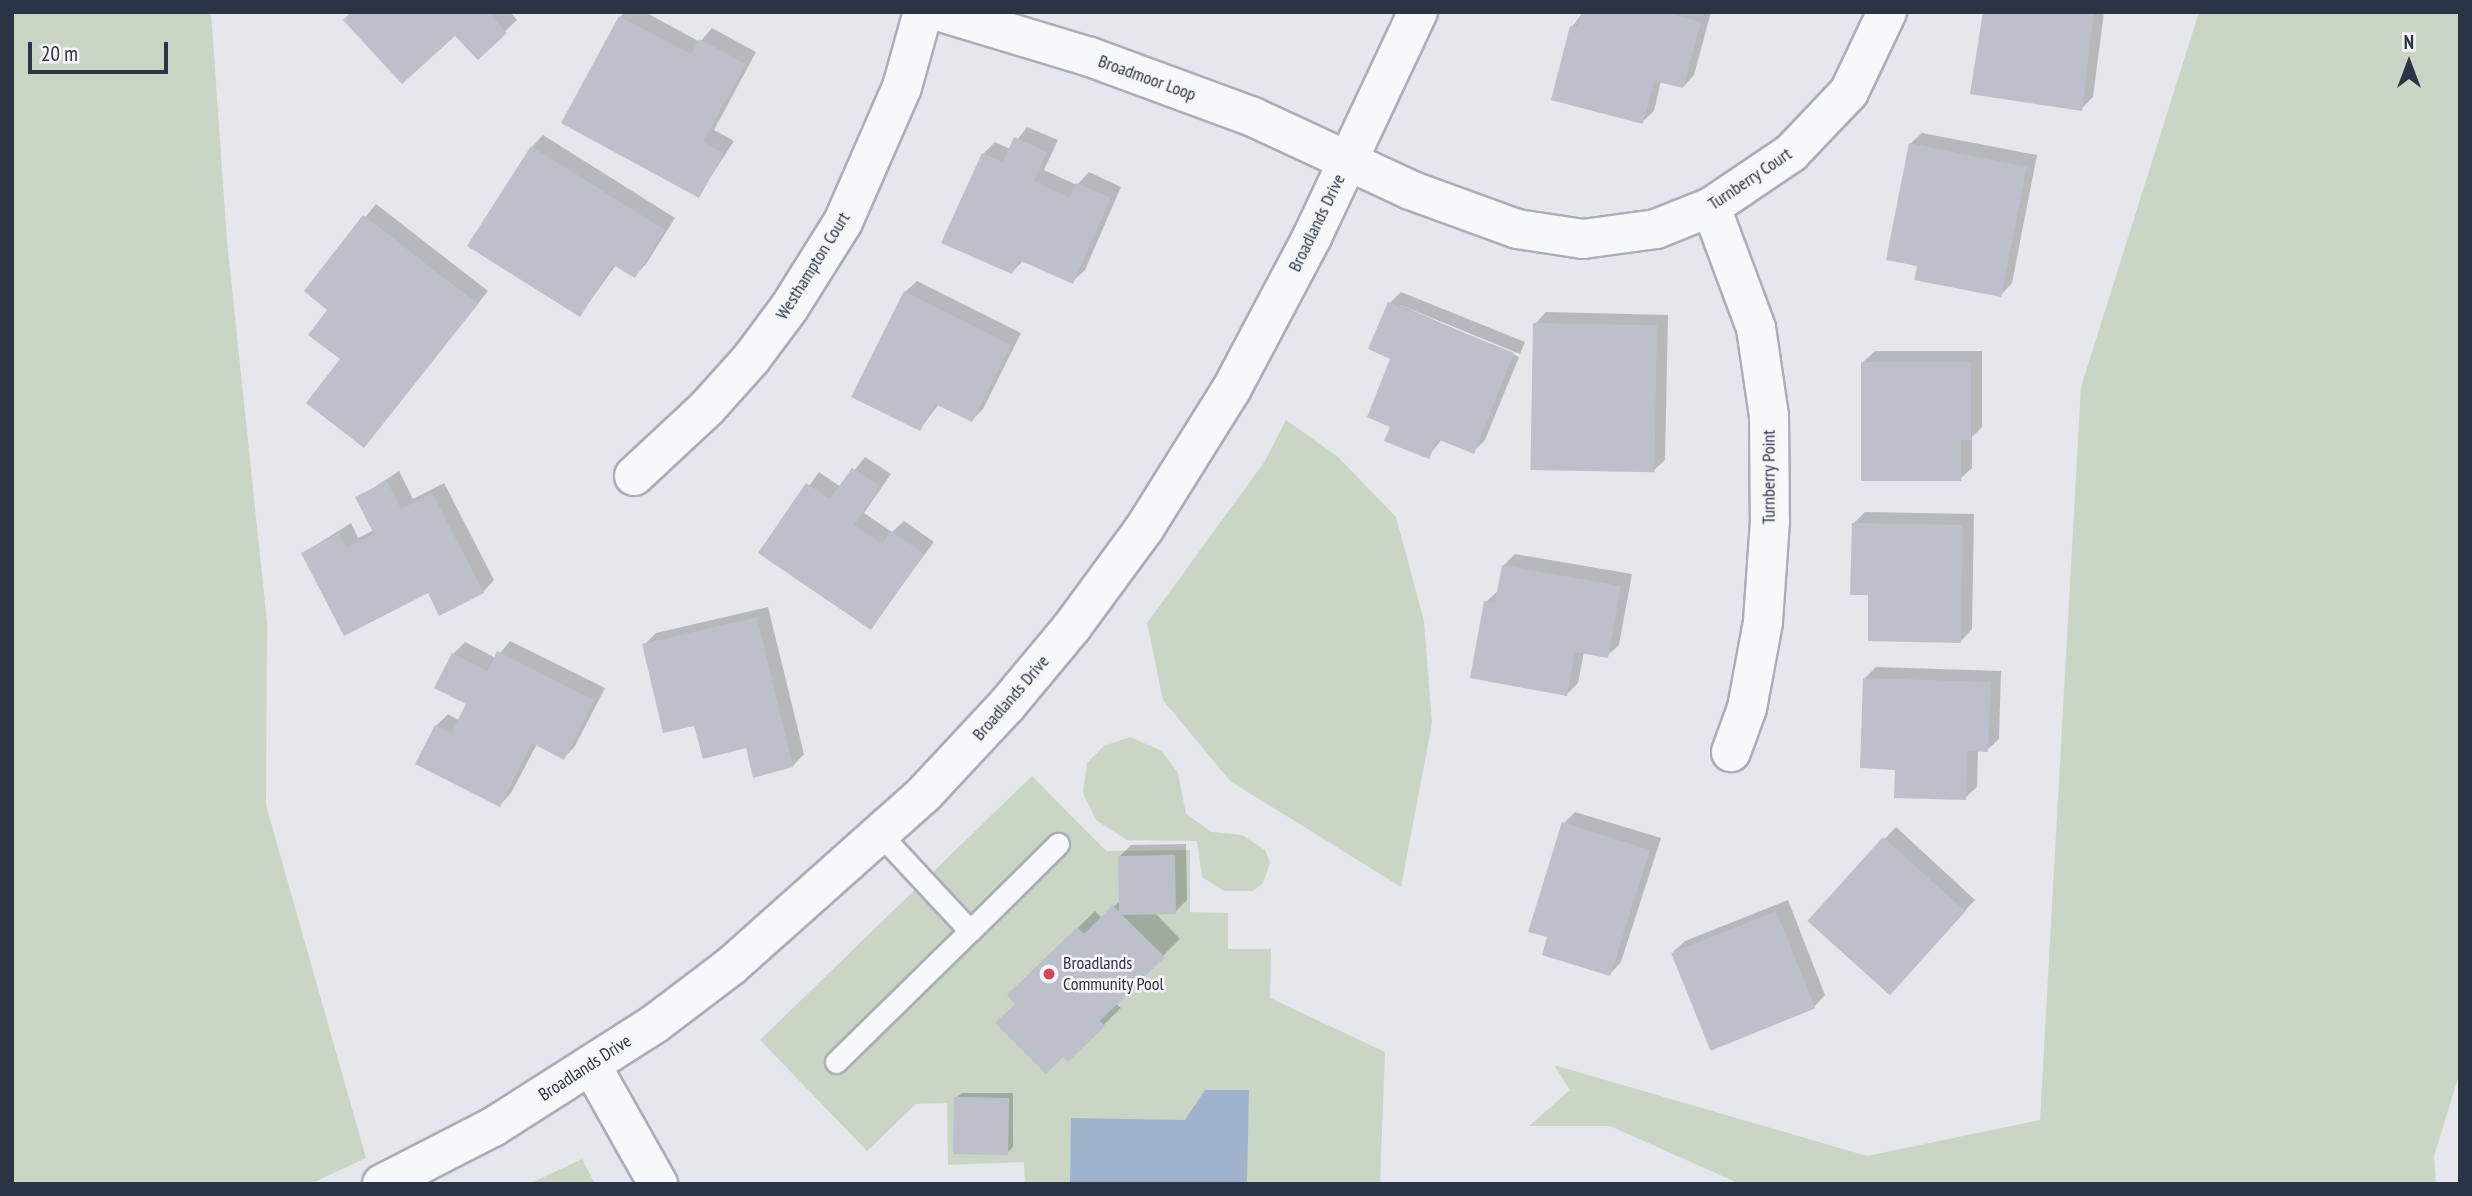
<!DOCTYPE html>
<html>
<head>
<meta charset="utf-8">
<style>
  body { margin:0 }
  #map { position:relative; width:2472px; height:1196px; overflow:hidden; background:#e4e7ec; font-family:"PT Sans Narrow",sans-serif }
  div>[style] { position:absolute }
  .green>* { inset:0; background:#c9d6c5 }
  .water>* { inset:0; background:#9fb4cc }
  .shadow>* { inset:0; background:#0003 }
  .building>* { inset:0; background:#bbc0ca; transform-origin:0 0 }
  .roads { filter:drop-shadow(2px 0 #a9aeb7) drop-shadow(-2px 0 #a9aeb7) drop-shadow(0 2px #a9aeb7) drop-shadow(0 -2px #a9aeb7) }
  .service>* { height:21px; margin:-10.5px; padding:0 10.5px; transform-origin:10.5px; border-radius:10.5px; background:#f7f8fa }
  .minor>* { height:38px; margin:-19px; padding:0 19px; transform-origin:19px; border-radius:19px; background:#f7f8fa }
  .dots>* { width:19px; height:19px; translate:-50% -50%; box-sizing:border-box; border:4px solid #f4f6f9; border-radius:50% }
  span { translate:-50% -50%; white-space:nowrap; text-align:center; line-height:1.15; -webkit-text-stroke:5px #f4f6f9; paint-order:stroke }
  .street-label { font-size:18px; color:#2b3445 }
  .poi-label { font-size:18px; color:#2b3445 }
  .left { translate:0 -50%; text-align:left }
  .frame { position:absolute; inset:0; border:14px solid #2b3445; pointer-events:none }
  .north { position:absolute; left:2374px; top:28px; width:70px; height:70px; -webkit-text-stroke:5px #f4f6f9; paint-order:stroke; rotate:0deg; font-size:19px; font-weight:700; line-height:28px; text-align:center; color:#2b3445 }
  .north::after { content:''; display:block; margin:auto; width:24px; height:32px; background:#2b3445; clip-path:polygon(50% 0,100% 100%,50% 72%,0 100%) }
  .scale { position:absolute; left:28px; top:42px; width:140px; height:32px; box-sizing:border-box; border:4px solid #2b3445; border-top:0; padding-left:9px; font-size:21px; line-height:24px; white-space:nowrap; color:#2b3445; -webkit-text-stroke:5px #f4f6f9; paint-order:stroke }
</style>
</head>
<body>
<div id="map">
  <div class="green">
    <i style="clip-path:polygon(12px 12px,211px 12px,227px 241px,267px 622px,266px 805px,366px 1158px,310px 1184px,12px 1184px)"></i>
    <i style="clip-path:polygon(2199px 12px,2460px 12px,2460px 1072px,2434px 1156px,2436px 1184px,1740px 1184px,1610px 1126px,1529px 1126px,1570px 1090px,1554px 1065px,1867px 1156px,2040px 1120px,2081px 387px)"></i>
    <i style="clip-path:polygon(1286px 420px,1338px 457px,1396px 517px,1424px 621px,1432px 723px,1401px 887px,1230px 781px,1163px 700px,1147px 623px,1265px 461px)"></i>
    <i style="clip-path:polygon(1130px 737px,1162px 751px,1178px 773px,1186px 814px,1212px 832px,1242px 835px,1265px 850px,1270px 863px,1263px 883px,1253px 891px,1224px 891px,1202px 877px,1197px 841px,1127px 840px,1096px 820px,1083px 793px,1087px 763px,1104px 746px)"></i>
    <i style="clip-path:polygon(1032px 776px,1106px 851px,1190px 850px,1190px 912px,1228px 913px,1228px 949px,1271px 949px,1270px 998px,1385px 1052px,1380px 1184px,1025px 1184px,1024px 1162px,948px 1165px,947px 1103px,916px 1104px,867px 1151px,760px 1040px)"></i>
    <i style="clip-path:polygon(582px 1159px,595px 1184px,529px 1184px)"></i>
  </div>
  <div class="water">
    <i style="clip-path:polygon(1205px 1090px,1249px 1090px,1247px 1184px,1070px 1184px,1071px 1118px,1185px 1120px)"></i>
  </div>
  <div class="shadow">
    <i style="clip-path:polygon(353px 12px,510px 12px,517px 20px,478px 57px,455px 33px)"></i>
    <i style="clip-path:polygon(625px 12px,645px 12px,700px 42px,712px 28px,756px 52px,714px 130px,734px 141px,699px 195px,620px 17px)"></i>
    <i style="clip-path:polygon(1583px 12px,1711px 12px,1694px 75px,1683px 87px,1661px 81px,1654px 111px,1642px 122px,1572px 27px)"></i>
    <i style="clip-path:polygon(1985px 12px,2104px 12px,2093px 97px,2081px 109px)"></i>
    <i style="clip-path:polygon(1027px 127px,1058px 140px,1044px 170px,1077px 185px,1089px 172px,1121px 187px,1085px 270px,1073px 281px,1024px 260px,1012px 272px,983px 154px,995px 142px,1010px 149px)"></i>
    <i style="clip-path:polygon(1922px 133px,2037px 155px,2012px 283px,2001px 295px,1919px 264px,1910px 144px)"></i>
    <i style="clip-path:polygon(543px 135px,675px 218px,646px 264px,635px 276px,616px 265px,580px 315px,532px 147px)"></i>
    <i style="clip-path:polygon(376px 204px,488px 291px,364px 446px,330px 310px,306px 291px)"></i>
    <i style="clip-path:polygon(917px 281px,1021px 333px,983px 409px,972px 420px,939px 404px,920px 429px,905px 292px)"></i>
    <i style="clip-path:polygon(1401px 292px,1525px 342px,1520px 354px,1393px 302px,1519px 357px,1485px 440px,1473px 452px,1442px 439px,1428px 457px,1392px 426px,1390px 303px)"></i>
    <i style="clip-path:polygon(1546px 312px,1668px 315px,1665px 460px,1653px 471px,1535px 324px)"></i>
    <i style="clip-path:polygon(1875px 351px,1982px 351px,1982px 427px,1972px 437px,1972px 468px,1960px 479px,1863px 362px)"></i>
    <i style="clip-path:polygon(865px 457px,891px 474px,864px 513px,892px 532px,904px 521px,934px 542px,871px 627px,761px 553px,819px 472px,841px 487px)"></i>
    <i style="clip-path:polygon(399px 471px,413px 499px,444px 483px,494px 580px,483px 592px,428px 591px,303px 553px,351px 523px,358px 538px,374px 530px,358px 498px)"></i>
    <i style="clip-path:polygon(1865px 512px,1974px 514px,1972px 629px,1961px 641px,1870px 593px,1853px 524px)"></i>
    <i style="clip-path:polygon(1515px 554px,1632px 574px,1619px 645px,1607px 656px,1584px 652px,1578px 683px,1567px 694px,1486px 602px,1499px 590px,1504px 565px)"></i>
    <i style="clip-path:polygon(768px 607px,804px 754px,793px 766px,696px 724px,644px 645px,656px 633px)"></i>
    <i style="clip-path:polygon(510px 641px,605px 688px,575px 746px,564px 758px,537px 744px,511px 793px,500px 805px,436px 726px,448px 714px,460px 721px,469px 703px,453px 654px,465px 642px,496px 658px)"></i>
    <i style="clip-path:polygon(1876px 667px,2001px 671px,1999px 739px,1987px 750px,1978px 750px,1977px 787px,1965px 798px,1897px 768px,1865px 678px)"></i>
    <i style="clip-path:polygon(1575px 812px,1661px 838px,1621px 962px,1610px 974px,1549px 936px,1564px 823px)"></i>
    <i style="clip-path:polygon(1896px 827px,1975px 900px,1900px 981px,1809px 920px)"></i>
    <i style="clip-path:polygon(1186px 844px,1187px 900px,1175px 912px,1154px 912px,1180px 939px,1115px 1003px,1121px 1008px,1068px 1060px,1017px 1003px,1026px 978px,1095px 911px,1102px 918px,1123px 898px,1120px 856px,1131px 845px)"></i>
    <i style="clip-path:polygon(1788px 900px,1825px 995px,1814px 1007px,1673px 952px,1685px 941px)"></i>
    <i style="clip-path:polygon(962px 1093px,1013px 1093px,1013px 1147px,1007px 1153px,956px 1098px)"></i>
  </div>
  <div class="building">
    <i style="clip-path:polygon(351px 12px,498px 12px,492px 17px,507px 33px,478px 60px,455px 36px,402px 84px,343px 20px)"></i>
    <i style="clip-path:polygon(1582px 12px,1665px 12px,1701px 22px,1683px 88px,1654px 81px,1643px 124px,1551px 100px,1570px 26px,1578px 27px)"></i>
    <i style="clip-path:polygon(1983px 12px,2094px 12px,2082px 111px,1970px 94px)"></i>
    <i style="clip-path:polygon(619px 16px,691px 54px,699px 39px,746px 64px,703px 142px,724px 153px,699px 198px,561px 123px)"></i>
    <i style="clip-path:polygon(1014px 137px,1047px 152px,1034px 181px,1070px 198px,1076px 183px,1111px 198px,1073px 284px,1019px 260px,1012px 274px,941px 243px,982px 153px,1003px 162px)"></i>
    <i style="clip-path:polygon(1909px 143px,2027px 167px,2001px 297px,1914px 280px,1917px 266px,1886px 260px)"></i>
    <i style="clip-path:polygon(531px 146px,665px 230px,635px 278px,613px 265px,580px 317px,467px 246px)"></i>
    <i style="clip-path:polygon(363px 215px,478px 304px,364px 448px,306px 403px,340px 359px,308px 335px,327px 310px,304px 291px)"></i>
    <i style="clip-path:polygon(904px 291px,1011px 345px,972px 422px,935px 404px,920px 431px,851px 397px)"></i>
    <i style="clip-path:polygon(1388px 302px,1514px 353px,1474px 454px,1437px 439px,1429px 459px,1384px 441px,1390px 427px,1367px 417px,1390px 359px,1368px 349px)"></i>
    <i style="left:1533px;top:323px;width:124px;height:147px;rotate:1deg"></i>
    <i style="clip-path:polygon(1861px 362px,1971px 362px,1971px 440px,1961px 440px,1961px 481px,1861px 481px)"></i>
    <i style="clip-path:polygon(852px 468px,880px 486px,854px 525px,882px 544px,891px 531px,924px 554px,871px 630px,758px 553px,806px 483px,830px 499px)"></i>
    <i style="clip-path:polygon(387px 481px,401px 509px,432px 493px,484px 593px,439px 616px,428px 593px,344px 636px,301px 553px,339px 533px,346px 548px,374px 534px,355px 497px)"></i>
    <i style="clip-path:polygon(1852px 523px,1963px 525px,1961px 643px,1868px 641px,1868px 595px,1850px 595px)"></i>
    <i style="clip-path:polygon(1502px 565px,1621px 586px,1608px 658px,1575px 652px,1567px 696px,1470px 678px,1484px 601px,1495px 603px)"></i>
    <i style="clip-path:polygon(757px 617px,793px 767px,753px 778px,746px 748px,703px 759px,694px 726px,663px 733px,642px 644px)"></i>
    <i style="clip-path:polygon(497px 651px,594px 700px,564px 760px,532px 743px,500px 807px,415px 764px,435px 725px,451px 733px,466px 704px,434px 688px,452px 653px,488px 671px)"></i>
    <i style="clip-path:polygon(1863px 678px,1991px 682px,1988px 752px,1967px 751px,1966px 800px,1894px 798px,1895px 770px,1860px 768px)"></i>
    <i style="clip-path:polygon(1562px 822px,1650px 850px,1610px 976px,1542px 955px,1547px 937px,1528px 932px)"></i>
    <i style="left:1883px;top:837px;width:111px;height:113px;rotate:42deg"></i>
    <i style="clip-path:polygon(1175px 855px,1176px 914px,1122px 915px,1165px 957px,1100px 1021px,1105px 1026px,1068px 1062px,1063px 1057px,1046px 1074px,995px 1023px,1015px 1004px,1007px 995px,1077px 927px,1084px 934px,1113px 905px,1119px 911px,1118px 856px)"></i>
    <i style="left:1776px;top:911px;width:105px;height:113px;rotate:68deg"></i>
    <i style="left:954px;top:1097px;width:55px;height:57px;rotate:1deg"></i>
  </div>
  <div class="roads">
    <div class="service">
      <i style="left:880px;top:834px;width:132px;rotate:47.1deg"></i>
      <i style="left:970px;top:931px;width:124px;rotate:-44.7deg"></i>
      <i style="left:836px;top:1062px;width:187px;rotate:-44.4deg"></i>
    </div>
    <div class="minor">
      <i style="left:941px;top:12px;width:156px;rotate:16.8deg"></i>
      <i style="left:1090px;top:57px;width:174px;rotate:20.2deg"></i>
      <i style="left:1253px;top:117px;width:173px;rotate:24.9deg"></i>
      <i style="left:1410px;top:190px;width:114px;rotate:20deg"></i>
      <i style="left:1517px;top:229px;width:67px;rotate:8.6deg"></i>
      <i style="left:1583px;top:239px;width:74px;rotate:-7.8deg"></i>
      <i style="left:1656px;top:229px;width:59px;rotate:-21.8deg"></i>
      <i style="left:1711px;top:207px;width:97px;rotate:-34deg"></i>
      <i style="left:1791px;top:153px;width:84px;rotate:-46.4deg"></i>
      <i style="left:1849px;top:92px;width:89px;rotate:-64.6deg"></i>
      <i style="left:1711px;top:207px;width:129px;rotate:69.6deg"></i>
      <i style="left:1756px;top:328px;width:89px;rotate:81.6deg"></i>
      <i style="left:1769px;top:416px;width:105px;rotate:89.5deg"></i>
      <i style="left:1770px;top:521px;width:101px;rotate:94deg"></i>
      <i style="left:1763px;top:622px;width:87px;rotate:100.5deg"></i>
      <i style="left:1747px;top:708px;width:47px;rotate:110deg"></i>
      <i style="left:634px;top:476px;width:100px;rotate:-43deg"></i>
      <i style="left:707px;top:408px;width:66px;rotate:-48.1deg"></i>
      <i style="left:751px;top:359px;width:64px;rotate:-53.3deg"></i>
      <i style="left:789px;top:308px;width:102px;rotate:-57.9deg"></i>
      <i style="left:843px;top:222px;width:147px;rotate:-66.4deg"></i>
      <i style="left:902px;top:87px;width:78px;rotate:-74.4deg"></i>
      <i style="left:591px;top:1065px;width:137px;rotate:60.6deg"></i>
      <i style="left:382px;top:1184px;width:125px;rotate:-27.2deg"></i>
      <i style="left:493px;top:1127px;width:193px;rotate:-32.5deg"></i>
      <i style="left:656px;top:1023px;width:94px;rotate:-37.2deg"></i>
      <i style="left:731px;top:966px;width:259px;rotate:-41.7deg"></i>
      <i style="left:924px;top:794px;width:122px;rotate:-47deg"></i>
      <i style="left:1007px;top:705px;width:102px;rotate:-50.2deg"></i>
      <i style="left:1072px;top:627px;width:122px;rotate:-53.7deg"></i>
      <i style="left:1144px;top:529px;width:164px;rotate:-58deg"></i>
      <i style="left:1231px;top:390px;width:173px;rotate:-62.1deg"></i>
      <i style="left:1312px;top:237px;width:249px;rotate:-64.8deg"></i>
    </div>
  </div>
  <div class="dots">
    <i style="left:1049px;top:974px;background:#d1495b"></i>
  </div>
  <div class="street-label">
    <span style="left:1147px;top:78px;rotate:20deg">Broadmoor Loop</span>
    <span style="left:1750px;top:179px;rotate:-34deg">Turnberry Court</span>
    <span style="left:1317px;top:223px;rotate:-64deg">Broadlands Drive</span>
    <span style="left:813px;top:266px;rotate:-58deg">Westhampton Court</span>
    <span style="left:1769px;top:477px;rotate:-90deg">Turnberry Point</span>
    <span style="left:1011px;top:698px;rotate:-49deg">Broadlands Drive</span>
    <span style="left:585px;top:1068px;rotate:-33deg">Broadlands Drive</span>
  </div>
  <div class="poi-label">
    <span class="left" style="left:1063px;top:974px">Broadlands<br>Community Pool</span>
  </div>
  <div class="frame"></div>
  <div class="north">N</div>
  <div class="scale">20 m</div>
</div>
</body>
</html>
